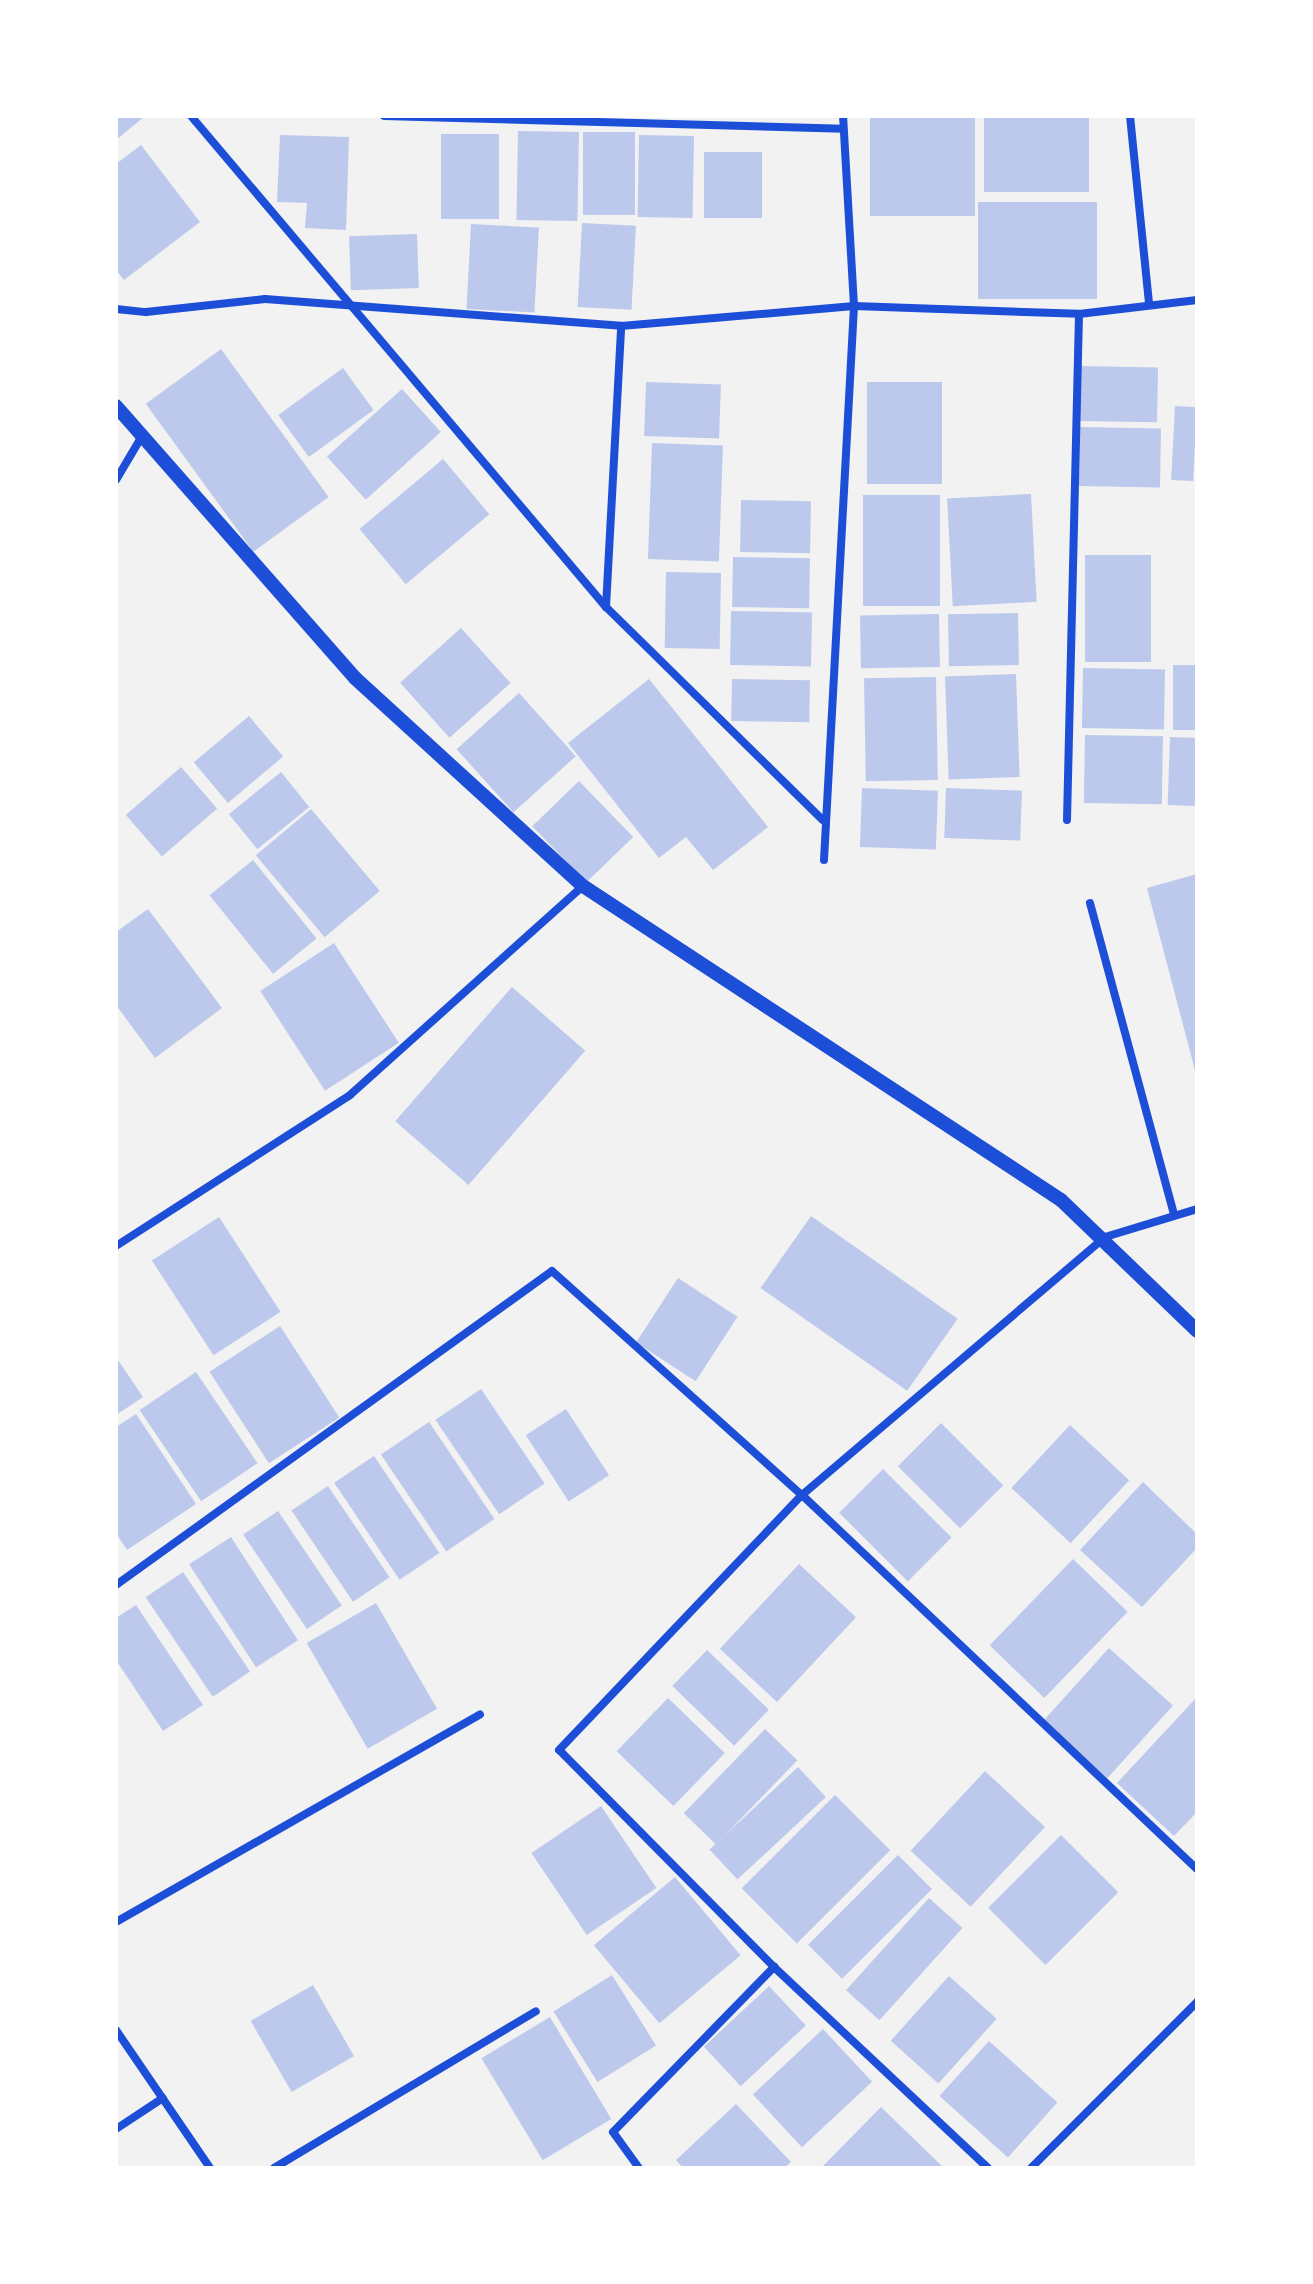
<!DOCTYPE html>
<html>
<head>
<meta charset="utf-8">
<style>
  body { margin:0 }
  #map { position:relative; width:1313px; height:2284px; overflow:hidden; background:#f2f2f2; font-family:Montserrat,sans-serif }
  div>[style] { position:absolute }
  .building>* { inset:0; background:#bdc9ec; transform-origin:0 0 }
  .minor>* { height:8px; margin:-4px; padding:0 4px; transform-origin:4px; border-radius:4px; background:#1d4ed8 }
  .tertiary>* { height:14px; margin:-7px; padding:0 7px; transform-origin:7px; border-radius:7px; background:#1d4ed8 }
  span { translate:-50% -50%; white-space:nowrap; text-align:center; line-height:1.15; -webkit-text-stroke:6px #fff; paint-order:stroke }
  .frame { position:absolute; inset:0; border:118px solid #fff; pointer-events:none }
</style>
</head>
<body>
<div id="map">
  <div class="building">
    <i style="clip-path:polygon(116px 116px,145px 116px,116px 140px)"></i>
    <i style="left:870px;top:116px;width:105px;height:100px"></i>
    <i style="left:984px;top:116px;width:105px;height:76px"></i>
    <i style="left:518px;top:131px;width:61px;height:89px;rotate:1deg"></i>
    <i style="left:583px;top:132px;width:52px;height:83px"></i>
    <i style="left:441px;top:134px;width:58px;height:85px"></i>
    <i style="clip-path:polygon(280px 135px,349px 137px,346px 230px,305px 228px,307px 203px,277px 202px)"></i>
    <i style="left:639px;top:135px;width:55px;height:82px;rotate:1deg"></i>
    <i style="clip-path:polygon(141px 145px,200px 222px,124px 280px,116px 270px,116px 164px)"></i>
    <i style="left:704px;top:152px;width:58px;height:66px"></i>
    <i style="left:978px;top:202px;width:119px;height:97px"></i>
    <i style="left:582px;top:223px;width:54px;height:84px;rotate:3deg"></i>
    <i style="left:471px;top:224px;width:68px;height:85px;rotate:3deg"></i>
    <i style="left:417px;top:234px;width:54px;height:68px;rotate:88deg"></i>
    <i style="left:221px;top:349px;width:183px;height:93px;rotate:54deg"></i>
    <i style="left:1079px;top:366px;width:79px;height:55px;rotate:1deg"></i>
    <i style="left:343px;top:368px;width:52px;height:80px;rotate:54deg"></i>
    <i style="left:646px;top:382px;width:75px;height:54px;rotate:2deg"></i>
    <i style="left:867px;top:382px;width:75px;height:102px"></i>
    <i style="left:402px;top:389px;width:58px;height:101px;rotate:48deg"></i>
    <i style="left:1175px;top:406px;width:22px;height:74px;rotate:3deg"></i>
    <i style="left:1080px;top:427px;width:81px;height:59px;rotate:1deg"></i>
    <i style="left:652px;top:443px;width:71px;height:116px;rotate:2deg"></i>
    <i style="left:443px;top:459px;width:72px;height:109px;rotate:50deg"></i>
    <i style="left:1031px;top:494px;width:108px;height:84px;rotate:87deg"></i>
    <i style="left:863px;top:495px;width:77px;height:111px"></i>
    <i style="left:741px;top:500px;width:70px;height:52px;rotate:1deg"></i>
    <i style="left:1085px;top:555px;width:66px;height:107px"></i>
    <i style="left:733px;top:557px;width:77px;height:50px;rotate:1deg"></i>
    <i style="left:666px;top:572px;width:55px;height:76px;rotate:1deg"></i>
    <i style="left:731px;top:611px;width:81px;height:54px;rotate:1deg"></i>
    <i style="left:1018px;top:613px;width:52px;height:70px;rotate:89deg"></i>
    <i style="left:939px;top:614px;width:53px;height:79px;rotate:89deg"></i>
    <i style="left:461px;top:628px;width:74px;height:82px;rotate:48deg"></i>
    <i style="left:1173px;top:665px;width:24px;height:65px"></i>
    <i style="left:1083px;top:668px;width:82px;height:60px;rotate:1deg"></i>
    <i style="left:1016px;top:674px;width:103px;height:71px;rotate:88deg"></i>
    <i style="left:936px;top:677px;width:103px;height:72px;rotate:89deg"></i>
    <i style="clip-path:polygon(649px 679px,768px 827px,713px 870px,686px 837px,659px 858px,568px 743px)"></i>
    <i style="left:732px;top:679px;width:78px;height:42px;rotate:1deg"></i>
    <i style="left:519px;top:693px;width:85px;height:84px;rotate:48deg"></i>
    <i style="left:249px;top:716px;width:53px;height:72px;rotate:50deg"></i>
    <i style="left:1085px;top:735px;width:78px;height:68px;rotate:1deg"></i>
    <i style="left:1170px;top:737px;width:27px;height:68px;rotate:2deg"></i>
    <i style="left:181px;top:767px;width:55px;height:73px;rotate:49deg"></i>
    <i style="left:281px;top:772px;width:45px;height:67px;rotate:51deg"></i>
    <i style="left:579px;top:781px;width:78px;height:65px;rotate:46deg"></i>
    <i style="left:862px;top:788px;width:76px;height:59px;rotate:2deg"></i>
    <i style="left:946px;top:788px;width:76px;height:50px;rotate:2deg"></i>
    <i style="left:311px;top:809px;width:107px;height:72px;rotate:50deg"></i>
    <i style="left:253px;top:860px;width:101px;height:56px;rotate:51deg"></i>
    <i style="clip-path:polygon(1197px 874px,1197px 1074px,1196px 1074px,1147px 888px)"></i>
    <i style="clip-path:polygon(148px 909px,222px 1008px,155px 1058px,116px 1005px,116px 932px)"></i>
    <i style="left:334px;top:943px;width:119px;height:88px;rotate:57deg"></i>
    <i style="left:512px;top:987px;width:97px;height:178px;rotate:41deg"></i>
    <i style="left:811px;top:1216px;width:179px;height:88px;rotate:35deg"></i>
    <i style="left:219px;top:1217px;width:113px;height:80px;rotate:57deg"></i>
    <i style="left:678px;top:1278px;width:71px;height:77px;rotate:33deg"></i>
    <i style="left:280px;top:1326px;width:109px;height:84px;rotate:57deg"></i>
    <i style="clip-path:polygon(116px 1357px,143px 1397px,116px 1415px)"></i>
    <i style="left:196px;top:1372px;width:110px;height:68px;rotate:56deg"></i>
    <i style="left:481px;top:1389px;width:114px;height:55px;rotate:56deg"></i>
    <i style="left:566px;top:1409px;width:79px;height:48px;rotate:57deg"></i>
    <i style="clip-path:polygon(136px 1414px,196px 1504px,127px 1550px,116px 1533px,116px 1427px)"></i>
    <i style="left:429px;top:1422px;width:117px;height:58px;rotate:56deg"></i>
    <i style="left:941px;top:1423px;width:88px;height:61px;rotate:45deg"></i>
    <i style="left:1070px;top:1425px;width:81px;height:86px;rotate:43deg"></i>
    <i style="left:374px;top:1456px;width:117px;height:48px;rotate:56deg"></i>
    <i style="left:883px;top:1469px;width:97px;height:62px;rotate:45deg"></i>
    <i style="clip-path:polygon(1143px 1482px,1197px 1534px,1197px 1548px,1142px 1607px,1080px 1550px)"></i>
    <i style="left:328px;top:1486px;width:110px;height:44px;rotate:56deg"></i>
    <i style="left:278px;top:1511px;width:114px;height:42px;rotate:56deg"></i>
    <i style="left:231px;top:1537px;width:123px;height:50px;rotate:57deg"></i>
    <i style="left:1073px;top:1559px;width:76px;height:120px;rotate:44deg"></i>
    <i style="left:799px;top:1564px;width:78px;height:116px;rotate:43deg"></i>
    <i style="left:183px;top:1572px;width:120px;height:45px;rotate:56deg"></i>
    <i style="left:376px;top:1603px;width:122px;height:80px;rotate:60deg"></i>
    <i style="clip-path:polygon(136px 1605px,203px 1705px,163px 1731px,116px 1660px,116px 1618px)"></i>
    <i style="left:1109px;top:1648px;width:86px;height:98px;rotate:42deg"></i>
    <i style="left:707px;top:1650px;width:86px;height:50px;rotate:44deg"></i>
    <i style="clip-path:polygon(1197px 1697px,1197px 1812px,1174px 1836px,1117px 1783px)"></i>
    <i style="left:668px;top:1698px;width:79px;height:74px;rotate:44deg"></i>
    <i style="left:765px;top:1729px;width:45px;height:117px;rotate:44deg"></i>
    <i style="left:798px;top:1767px;width:41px;height:121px;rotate:47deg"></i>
    <i style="left:985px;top:1771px;width:82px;height:109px;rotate:43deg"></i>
    <i style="left:835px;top:1795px;width:78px;height:132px;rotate:45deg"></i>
    <i style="left:601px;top:1806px;width:99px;height:84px;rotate:56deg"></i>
    <i style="left:1061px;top:1835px;width:81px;height:103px;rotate:45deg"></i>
    <i style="left:898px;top:1855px;width:48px;height:127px;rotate:45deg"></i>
    <i style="left:675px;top:1877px;width:102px;height:106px;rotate:50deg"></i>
    <i style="left:929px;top:1898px;width:45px;height:124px;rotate:42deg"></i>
    <i style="left:612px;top:1975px;width:83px;height:69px;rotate:58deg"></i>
    <i style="left:949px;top:1976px;width:64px;height:87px;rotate:42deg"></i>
    <i style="left:313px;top:1985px;width:82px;height:72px;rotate:60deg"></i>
    <i style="left:769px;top:1986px;width:54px;height:89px;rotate:47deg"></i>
    <i style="left:550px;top:2017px;width:119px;height:80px;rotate:59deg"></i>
    <i style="left:823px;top:2029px;width:72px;height:96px;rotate:47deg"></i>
    <i style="left:989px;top:2041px;width:92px;height:74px;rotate:42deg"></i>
    <i style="clip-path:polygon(736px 2104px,791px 2162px,784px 2168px,683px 2168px,676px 2160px)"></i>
    <i style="clip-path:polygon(881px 2107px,944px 2168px,821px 2168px)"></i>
  </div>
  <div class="minor">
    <i style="left:191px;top:116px;width:643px;rotate:49.8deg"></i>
    <i style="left:606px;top:607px;width:304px;rotate:44.5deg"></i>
    <i style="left:384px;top:116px;width:459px;rotate:1.6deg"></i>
    <i style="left:1130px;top:116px;width:188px;rotate:84.2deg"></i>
    <i style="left:116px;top:309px;width:30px;rotate:6deg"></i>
    <i style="left:146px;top:312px;width:120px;rotate:-6.2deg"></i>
    <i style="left:265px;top:299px;width:357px;rotate:4.3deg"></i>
    <i style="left:621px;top:326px;width:234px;rotate:-4.9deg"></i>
    <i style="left:854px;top:306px;width:225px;rotate:2deg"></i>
    <i style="left:1079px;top:314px;width:119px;rotate:-6.8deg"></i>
    <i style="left:116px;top:480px;width:51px;rotate:-59.4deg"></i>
    <i style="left:606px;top:607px;width:281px;rotate:-86.9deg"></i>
    <i style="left:1067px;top:820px;width:506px;rotate:-88.64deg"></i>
    <i style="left:824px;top:860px;width:555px;rotate:-86.9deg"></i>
    <i style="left:854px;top:306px;width:190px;rotate:-93.3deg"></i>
    <i style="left:1090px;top:903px;width:323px;rotate:74.9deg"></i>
    <i style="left:116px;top:1246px;width:278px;rotate:-32.8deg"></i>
    <i style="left:350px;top:1095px;width:313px;rotate:-41.9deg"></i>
    <i style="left:116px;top:1585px;width:537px;rotate:-35.76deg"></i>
    <i style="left:552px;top:1271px;width:336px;rotate:41.9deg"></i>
    <i style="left:802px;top:1495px;width:544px;rotate:43.44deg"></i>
    <i style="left:116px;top:1922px;width:419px;rotate:-29.7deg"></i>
    <i style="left:116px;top:2030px;width:167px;rotate:55.7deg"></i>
    <i style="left:116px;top:2129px;width:56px;rotate:-33.4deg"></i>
    <i style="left:274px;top:2168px;width:305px;rotate:-30.9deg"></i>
    <i style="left:639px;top:2168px;width:44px;rotate:-125.8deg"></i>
    <i style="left:613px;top:2132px;width:231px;rotate:-45.7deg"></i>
    <i style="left:988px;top:2168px;width:294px;rotate:-136.8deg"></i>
    <i style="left:774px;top:1967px;width:305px;rotate:-134.7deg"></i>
    <i style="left:559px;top:1750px;width:352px;rotate:-46.4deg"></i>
    <i style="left:802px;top:1495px;width:398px;rotate:-40.4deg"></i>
    <i style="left:1105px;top:1237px;width:96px;rotate:-16.9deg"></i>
    <i style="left:1031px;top:2168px;width:235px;rotate:-45deg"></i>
  </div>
  <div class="tertiary">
    <i style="left:116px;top:406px;width:362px;rotate:48.7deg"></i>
    <i style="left:355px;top:678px;width:309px;rotate:42.4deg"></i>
    <i style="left:583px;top:886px;width:572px;rotate:33.3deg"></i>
    <i style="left:1061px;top:1200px;width:189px;rotate:43.9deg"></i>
  </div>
  <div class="frame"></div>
</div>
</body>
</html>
